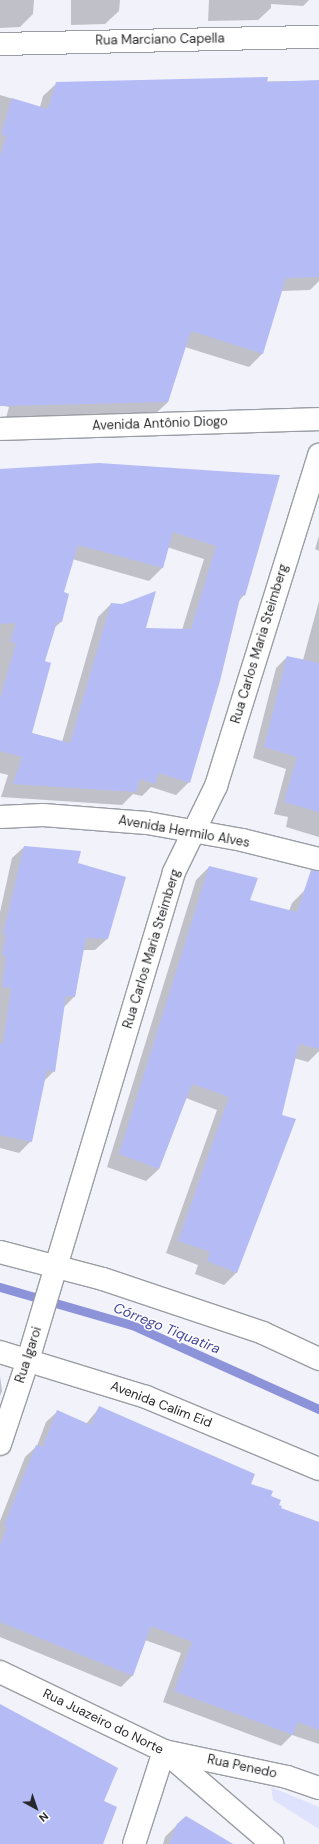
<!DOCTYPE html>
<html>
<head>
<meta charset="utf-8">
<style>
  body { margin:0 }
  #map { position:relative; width:319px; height:1844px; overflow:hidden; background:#f1f2fa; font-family:"DM Sans",sans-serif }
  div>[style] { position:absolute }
  .green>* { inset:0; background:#dee2fc }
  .shadow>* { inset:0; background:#0003 }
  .stream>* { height:9px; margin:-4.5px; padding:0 4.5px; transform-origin:4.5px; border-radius:4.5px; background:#8c93d9 }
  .building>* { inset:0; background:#b5bcf5 }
  .roads { filter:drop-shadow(1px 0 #9b9da4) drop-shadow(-1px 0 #9b9da4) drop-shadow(0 1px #9b9da4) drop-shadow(0 -1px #9b9da4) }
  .minor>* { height:22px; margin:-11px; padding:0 11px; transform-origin:11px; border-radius:11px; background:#fff }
  .major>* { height:22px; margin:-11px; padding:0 11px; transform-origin:11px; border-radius:11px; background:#fff }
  span { translate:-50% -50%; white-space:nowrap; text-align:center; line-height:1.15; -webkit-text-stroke:3px #fff; paint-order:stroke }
  .street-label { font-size:13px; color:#28292b }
  .water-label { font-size:14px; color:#434497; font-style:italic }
  .north { position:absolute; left:16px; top:1788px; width:40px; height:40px; -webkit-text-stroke:3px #fff; paint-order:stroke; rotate:140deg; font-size:11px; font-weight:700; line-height:16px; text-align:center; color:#28292b }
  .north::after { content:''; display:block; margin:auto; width:14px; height:18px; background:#28292b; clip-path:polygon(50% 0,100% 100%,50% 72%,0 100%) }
</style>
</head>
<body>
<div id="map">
  <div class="green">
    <i style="clip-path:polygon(271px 1787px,319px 1807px,319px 1829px,273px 1800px)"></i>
  </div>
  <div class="shadow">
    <i style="clip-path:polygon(0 0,34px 0,33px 14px,20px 27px,0 28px)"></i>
    <i style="clip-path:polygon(71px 0,120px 0,119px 11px,105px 24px,71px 25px)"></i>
    <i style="clip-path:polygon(209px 0,309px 0,303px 6px,271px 4px,271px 8px,258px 20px,208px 21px)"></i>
    <i style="clip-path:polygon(319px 81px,319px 281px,310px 290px,281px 291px,262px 354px,249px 367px,185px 347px,168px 402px,154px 415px,6px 418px,9px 407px,0 405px,0 95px,40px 107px,43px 96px,57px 83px)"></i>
    <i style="clip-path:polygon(evenodd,0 470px,279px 476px,244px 595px,239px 601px,189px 782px,176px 795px,151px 787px,142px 796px,133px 794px,122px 805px,1px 797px,8px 775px,0 773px,0 470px,167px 547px,204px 559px,182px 630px,145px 629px,111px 604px,98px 617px,62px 742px,31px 733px,44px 662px,54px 628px,61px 622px,63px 593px,72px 559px,149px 581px,162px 568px,167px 547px)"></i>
    <i style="clip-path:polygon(319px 536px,319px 551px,315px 549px)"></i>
    <i style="clip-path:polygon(319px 601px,319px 837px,286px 827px,288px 817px,274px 814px,286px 769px,253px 758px,276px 668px,287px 657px,303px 660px)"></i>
    <i style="clip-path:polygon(24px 847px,77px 863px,107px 939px,95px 950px,83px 950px,75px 996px,63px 1008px,54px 1071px,43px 1082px,31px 1141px,19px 1153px,0 1148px,0 912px,12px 858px)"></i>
    <i style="clip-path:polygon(209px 867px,249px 901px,289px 911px,292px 903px,305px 890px,319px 894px,319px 1051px,308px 1062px,294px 1058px,237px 1272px,224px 1285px,195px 1274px,198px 1265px,166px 1253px,217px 1110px,186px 1098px,159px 1169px,146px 1181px,107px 1167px,196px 880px)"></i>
    <i style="clip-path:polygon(0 1376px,2px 1391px,0 1396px)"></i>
    <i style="clip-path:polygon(99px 1408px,250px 1484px,269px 1496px,280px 1509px,319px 1523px,319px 1744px,292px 1735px,281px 1746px,163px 1702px,181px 1653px,145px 1640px,132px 1676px,121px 1687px,0 1637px,0 1521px,25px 1457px,37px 1446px,46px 1422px,58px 1411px,86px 1424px)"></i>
    <i style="clip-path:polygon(177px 1825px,231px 1844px,163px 1844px,165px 1837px)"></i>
  </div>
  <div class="stream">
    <i style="left:0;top:1287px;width:137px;rotate:16.1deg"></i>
    <i style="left:132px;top:1325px;width:205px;rotate:24.2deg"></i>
  </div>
  <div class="building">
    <i style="clip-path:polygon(268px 77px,267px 82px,319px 80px,319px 277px,286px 278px,263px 354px,191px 331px,168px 402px,0 406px,0 157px,6px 136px,1px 134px,12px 98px,48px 109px,56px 82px)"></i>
    <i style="clip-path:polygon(evenodd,99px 463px,280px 475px,245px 596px,241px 594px,220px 681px,190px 783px,159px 773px,155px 784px,140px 779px,136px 792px,13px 784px,22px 757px,0 751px,0 699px,16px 643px,10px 642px,16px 623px,0 624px,0 469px,99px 463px,173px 532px,216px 546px,191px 629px,146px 628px,156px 591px,122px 604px,111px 603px,70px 743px,32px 733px,51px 663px,45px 661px,57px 622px,62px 622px,69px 594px,64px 592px,78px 545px,163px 568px,173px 532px)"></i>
    <i style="clip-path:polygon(287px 656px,319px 663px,319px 812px,284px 802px,297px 757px,264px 747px)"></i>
    <i style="clip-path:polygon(24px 846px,81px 851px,78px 863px,126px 877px,108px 939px,86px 938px,75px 997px,66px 996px,55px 1072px,47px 1070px,32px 1142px,0 1135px,0 1043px,3px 1044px,11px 988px,2px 987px,6px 956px,2px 955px,6px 934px,3px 934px)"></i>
    <i style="clip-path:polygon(209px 866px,258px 878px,250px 900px,297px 912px,311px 870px,319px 871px,319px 1049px,299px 1044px,282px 1115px,296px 1119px,237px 1273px,207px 1261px,210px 1252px,178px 1241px,229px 1097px,192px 1084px,159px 1169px,119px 1154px)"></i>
    <i style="clip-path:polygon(99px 1406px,255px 1474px,251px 1484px,273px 1491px,271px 1496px,281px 1500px,279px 1505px,282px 1506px,281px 1508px,319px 1522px,319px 1730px,298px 1722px,293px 1735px,174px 1691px,192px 1642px,151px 1626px,133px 1676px,0 1622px,0 1546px,7px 1527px,4px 1526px,36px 1445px,43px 1447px,57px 1410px,91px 1425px)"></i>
    <i style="clip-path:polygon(0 1704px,118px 1768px,104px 1801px,117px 1807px,103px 1844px,0 1844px)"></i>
    <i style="clip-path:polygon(186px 1816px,233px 1844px,169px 1844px,177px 1824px)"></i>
  </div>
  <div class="roads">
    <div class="minor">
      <i style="left:0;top:44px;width:319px;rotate:-1.3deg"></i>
      <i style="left:0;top:429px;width:319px;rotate:-1.8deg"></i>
      <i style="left:0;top:817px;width:43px;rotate:-2.7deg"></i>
      <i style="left:43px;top:815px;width:104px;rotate:4.4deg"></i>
      <i style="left:147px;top:823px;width:97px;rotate:10.1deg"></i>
      <i style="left:242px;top:840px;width:79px;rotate:13.9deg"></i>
      <i style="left:0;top:1444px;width:89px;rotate:-71.6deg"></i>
      <i style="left:28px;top:1360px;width:509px;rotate:-73.34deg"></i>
      <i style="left:174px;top:872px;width:96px;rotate:-64deg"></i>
      <i style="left:216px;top:786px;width:347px;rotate:-72.7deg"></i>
      <i style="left:0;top:1672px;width:182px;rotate:25.7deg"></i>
      <i style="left:164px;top:1751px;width:143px;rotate:40.7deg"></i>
      <i style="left:134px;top:1844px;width:98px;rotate:-72.1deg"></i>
      <i style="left:164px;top:1751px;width:126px;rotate:11.9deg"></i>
      <i style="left:287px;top:1777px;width:34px;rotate:19deg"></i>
    </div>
    <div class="major">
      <i style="left:0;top:1252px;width:106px;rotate:14.7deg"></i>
      <i style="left:103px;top:1279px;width:169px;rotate:18.6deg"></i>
      <i style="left:263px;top:1333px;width:62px;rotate:24.9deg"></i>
      <i style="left:0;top:1352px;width:153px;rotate:17.1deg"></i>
      <i style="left:146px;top:1397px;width:187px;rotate:22.6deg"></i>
    </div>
  </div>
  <div class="street-label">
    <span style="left:160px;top:40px;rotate:-1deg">Rua Marciano Capella</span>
    <span style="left:160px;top:424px;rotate:-2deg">Avenida Antônio Diogo</span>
    <span style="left:260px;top:644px;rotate:-73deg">Rua Carlos Maria Steimberg</span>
    <span style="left:184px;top:832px;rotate:10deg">Avenida Hermilo Alves</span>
    <span style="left:152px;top:949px;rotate:-73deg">Rua Carlos Maria Steimberg</span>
    <span style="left:29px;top:1355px;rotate:-72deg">Rua Igaroi</span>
    <span style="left:161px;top:1405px;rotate:21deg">Avenida Calim Eid</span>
    <span style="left:103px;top:1722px;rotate:26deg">Rua Juazeiro do Norte</span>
    <span style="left:242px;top:1767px;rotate:12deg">Rua Penedo</span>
  </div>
  <div class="water-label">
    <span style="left:167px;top:1328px;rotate:22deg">Córrego Tiquatira</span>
  </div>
  <div class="north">N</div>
</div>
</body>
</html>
